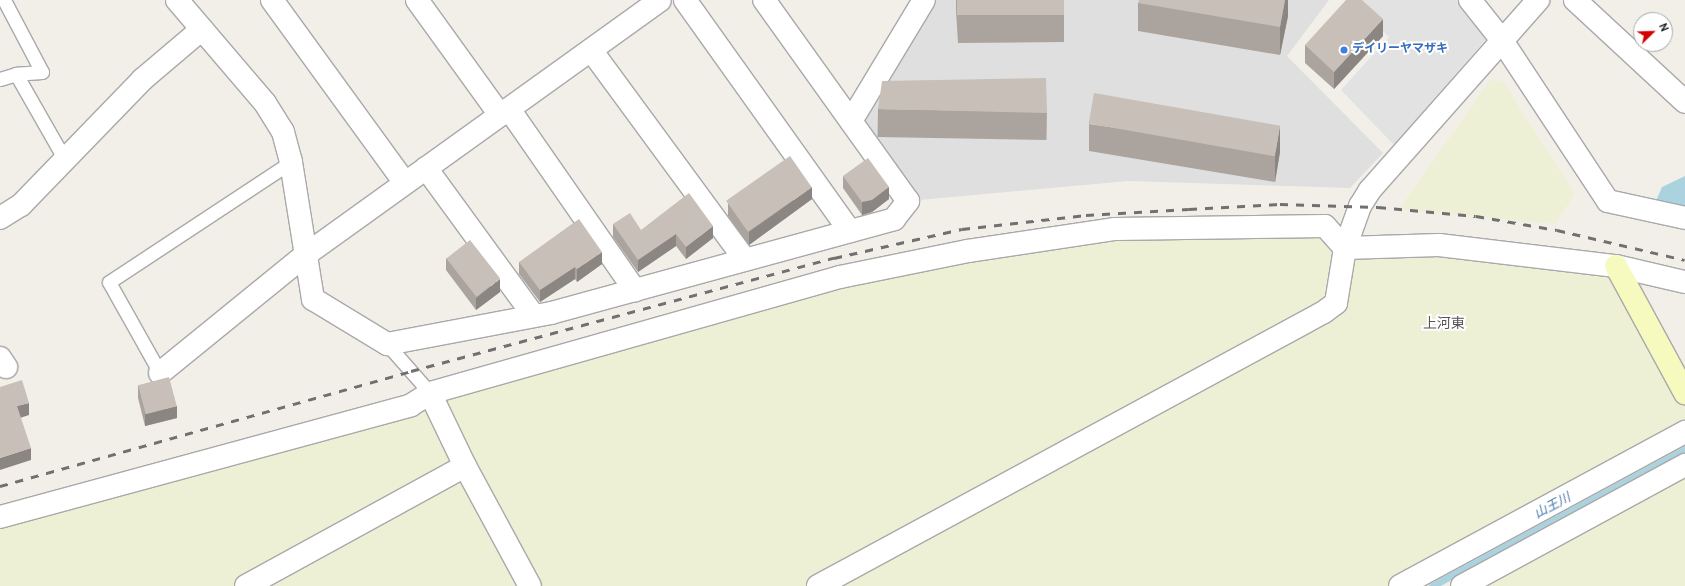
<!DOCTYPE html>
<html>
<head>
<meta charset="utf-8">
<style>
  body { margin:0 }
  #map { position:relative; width:1685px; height:586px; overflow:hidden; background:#f2efe9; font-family:Overpass,"Noto Sans JP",sans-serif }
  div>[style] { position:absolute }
  .residential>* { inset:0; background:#e0dfdf }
  .farmland>* { inset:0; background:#eef0d5 }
  .parking>* { inset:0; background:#e2e2e2 }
  .water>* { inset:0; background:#aad3df }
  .stream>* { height:7px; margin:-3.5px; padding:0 3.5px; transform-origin:3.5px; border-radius:3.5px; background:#aad3df }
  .roads { filter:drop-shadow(1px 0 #a9a9a9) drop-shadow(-1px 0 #a9a9a9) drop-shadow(0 1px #a9a9a9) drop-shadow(0 -1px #a9a9a9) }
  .lane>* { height:13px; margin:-6.5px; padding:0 6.5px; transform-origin:6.5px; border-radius:6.5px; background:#fff }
  .street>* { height:22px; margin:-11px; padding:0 11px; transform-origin:11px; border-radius:11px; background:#fff }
  .secondary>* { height:22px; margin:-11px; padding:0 11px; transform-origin:11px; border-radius:11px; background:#f7fabf }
  .rail>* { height:3px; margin-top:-1.5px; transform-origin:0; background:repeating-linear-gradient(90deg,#707070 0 8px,transparent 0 16px) }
  .wall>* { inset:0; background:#aba49e; transform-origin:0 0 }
  .shaded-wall>* { inset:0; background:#8b8681 }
  .building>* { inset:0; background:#c7bfb8; transform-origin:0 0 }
  .dots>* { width:11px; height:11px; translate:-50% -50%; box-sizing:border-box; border:2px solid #fff; border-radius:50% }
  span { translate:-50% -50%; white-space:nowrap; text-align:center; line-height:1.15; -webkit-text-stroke:4px #fff; paint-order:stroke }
  .shop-label { font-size:12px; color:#366cbe; font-weight:700 }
  .left { translate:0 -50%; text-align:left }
  .water-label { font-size:13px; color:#4a7aab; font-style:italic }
  .quarter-label { font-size:14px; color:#555 }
  .north { position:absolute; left:1633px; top:12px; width:40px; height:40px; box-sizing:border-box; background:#fff; border:1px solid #a7a7a7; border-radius:50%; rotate:67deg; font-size:11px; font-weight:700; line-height:16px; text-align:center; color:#222 }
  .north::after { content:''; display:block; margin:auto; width:14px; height:18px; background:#d40000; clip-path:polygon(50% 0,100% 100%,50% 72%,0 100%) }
</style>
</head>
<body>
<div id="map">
  <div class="residential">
    <i style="clip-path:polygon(924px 0,1329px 0,1287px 56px,1383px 153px,1350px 188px,1128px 181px,908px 201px,851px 121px)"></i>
  </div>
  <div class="farmland">
    <i style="clip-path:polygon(1491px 79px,1504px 83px,1575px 194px,1555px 224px,1399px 209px)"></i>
    <i style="clip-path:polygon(1325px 226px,1345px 248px,1616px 266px,1685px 393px,1685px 432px,1399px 586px,0 586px,0 514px,840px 277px,1115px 229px)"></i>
    <i style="clip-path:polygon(1685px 465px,1685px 586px,1462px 586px)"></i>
  </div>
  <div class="parking">
    <i style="clip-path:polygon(1357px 0,1463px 0,1492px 32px,1394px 145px,1341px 90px,1389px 37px,1354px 4px)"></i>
  </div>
  <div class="water">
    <i style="clip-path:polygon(1685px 176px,1685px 207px,1656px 201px,1662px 187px)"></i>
  </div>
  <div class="stream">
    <i style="left:1432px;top:586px;width:288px;rotate:-28.4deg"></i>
  </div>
  <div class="roads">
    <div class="lane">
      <i style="left:4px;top:0;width:81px;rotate:62.2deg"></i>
      <i style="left:42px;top:72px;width:26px;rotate:176deg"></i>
      <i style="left:16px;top:74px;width:99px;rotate:60.3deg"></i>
      <i style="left:0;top:79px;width:17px;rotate:-17deg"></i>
      <i style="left:387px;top:344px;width:65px;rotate:48.7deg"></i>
      <i style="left:160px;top:373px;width:104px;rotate:-119.3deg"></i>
      <i style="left:109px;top:282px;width:218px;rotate:-33.4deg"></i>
    </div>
    <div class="street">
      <i style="left:177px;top:0;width:135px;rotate:49.5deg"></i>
      <i style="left:265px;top:103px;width:34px;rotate:58deg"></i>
      <i style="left:283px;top:132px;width:31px;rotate:75deg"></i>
      <i style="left:291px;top:162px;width:139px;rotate:80.9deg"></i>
      <i style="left:313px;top:299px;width:87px;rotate:31.3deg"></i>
      <i style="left:387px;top:344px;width:167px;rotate:-10.7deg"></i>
      <i style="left:551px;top:313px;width:356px;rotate:-15.3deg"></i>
      <i style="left:894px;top:219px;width:23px;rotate:-52deg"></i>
      <i style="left:908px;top:201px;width:247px;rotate:-125.6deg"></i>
      <i style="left:272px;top:0;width:226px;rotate:54deg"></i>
      <i style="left:417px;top:0;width:142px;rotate:54.2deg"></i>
      <i style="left:685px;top:0;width:284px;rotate:54.5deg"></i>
      <i style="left:1470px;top:0;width:50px;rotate:51.5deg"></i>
      <i style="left:1501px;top:39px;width:194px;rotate:56.6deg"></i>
      <i style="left:1608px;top:201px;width:79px;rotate:12.4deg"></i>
      <i style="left:1575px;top:0;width:150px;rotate:42.8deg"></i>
      <i style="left:591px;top:50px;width:260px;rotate:53.7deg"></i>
      <i style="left:509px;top:109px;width:221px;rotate:55.2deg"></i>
      <i style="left:851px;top:121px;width:141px;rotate:-58.9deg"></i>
      <i style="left:426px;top:168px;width:183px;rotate:53.9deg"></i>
      <i style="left:0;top:218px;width:25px;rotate:-32deg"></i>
      <i style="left:21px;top:205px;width:175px;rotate:-45.9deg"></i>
      <i style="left:143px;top:79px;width:77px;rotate:-40.3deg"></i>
      <i style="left:0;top:358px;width:11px;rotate:56deg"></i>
      <i style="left:160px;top:373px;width:186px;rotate:-39.1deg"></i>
      <i style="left:304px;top:256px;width:438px;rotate:-35.7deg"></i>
      <i style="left:430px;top:393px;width:81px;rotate:64.4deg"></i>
      <i style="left:465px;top:466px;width:136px;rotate:61.6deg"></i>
      <i style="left:0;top:517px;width:426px;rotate:-15.2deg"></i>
      <i style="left:411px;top:405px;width:22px;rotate:-32deg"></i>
      <i style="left:430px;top:393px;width:426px;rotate:-15.8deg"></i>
      <i style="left:840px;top:277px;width:131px;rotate:-11.5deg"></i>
      <i style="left:968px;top:251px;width:149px;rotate:-8.5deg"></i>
      <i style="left:1115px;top:229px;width:210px;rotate:-0.8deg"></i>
      <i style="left:1325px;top:226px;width:30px;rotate:48deg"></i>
      <i style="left:1345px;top:248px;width:94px;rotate:-1.8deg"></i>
      <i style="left:1439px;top:245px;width:178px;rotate:6.8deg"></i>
      <i style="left:1616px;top:266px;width:71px;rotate:13.1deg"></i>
      <i style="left:246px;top:586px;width:250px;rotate:-28.7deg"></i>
      <i style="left:818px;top:586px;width:575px;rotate:-28.44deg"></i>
      <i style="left:1324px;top:312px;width:15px;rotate:-37deg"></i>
      <i style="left:1336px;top:303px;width:56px;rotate:-80.7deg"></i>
      <i style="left:1345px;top:248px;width:45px;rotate:-70.3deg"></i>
      <i style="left:1360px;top:206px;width:19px;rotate:-58deg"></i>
      <i style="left:1370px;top:190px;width:254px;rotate:-48.5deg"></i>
      <i style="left:1400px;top:586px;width:324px;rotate:-28.4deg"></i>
      <i style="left:1462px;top:586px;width:254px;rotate:-28.5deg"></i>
    </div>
    <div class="secondary">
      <i style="left:1616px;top:266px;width:145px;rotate:61.5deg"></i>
    </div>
  </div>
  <div class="rail">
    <i style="left:0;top:486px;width:427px;rotate:-15.6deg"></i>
    <i style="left:411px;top:371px;width:438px;rotate:-15deg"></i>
    <i style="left:834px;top:258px;width:131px;rotate:-12.8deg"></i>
    <i style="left:962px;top:229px;width:125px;rotate:-6.4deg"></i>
    <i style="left:1086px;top:215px;width:103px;rotate:-3.3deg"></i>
    <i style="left:1189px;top:209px;width:91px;rotate:-3.1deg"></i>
    <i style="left:1280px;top:204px;width:98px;rotate:1.8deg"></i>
    <i style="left:1378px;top:207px;width:98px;rotate:5.2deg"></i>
    <i style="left:1476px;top:216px;width:82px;rotate:9.8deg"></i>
    <i style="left:1557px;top:230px;width:131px;rotate:13.2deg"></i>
  </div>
  <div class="wall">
    <i style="clip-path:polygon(956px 0,1064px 0,1064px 42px,958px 43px,956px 11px)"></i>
    <i style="clip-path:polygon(1288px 0,1288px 16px,1280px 55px,1138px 31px,1138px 3px)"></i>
    <i style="clip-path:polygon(1383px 36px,1334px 89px,1305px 63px,1305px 45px)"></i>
    <i style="left:878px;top:109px;width:169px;height:28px;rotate:1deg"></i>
    <i style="clip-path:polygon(1089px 124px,1280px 152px,1275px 182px,1089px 151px)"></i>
    <i style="clip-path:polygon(843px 176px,889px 199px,872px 212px,862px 215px,843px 188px)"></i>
    <i style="clip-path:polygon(812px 199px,749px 245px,728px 216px,728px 204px)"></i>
    <i style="clip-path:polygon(613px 224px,641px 230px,713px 238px,686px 259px,676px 246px,638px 272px,613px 237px)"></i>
    <i style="clip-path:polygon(446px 258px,500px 292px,476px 310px,446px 270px)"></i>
    <i style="clip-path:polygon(519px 262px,602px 264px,577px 282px,575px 279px,540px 302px,519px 274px)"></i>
    <i style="clip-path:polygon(138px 385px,177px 418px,145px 426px,138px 398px)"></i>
  </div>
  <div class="shaded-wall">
    <i style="clip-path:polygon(1285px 0,1288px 0,1288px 16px,1280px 55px,1280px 27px)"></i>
    <i style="clip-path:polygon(1383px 19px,1383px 36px,1334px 89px,1334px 72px)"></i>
    <i style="clip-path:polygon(1280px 125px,1280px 152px,1275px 182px,1275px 155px)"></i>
    <i style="clip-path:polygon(812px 187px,812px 199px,749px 245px,749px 232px)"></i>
    <i style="clip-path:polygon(889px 187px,889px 199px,872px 212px,862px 215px,862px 202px)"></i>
    <i style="clip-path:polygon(713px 226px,713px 238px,686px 259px,686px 247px)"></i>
    <i style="clip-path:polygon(676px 234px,676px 246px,638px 272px,638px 260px)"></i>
    <i style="clip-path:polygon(602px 252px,602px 264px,577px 282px,577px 269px)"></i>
    <i style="clip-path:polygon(575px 267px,575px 279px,540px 302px,540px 290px)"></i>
    <i style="clip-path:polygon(500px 279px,500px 292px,476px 310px,476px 298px)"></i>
    <i style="clip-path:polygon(29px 403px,29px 415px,17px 419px,17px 406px)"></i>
    <i style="clip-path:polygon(177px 406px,177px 418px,145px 426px,145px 414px)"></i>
    <i style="clip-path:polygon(31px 448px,31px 460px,0 470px,0 458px)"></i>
  </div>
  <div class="building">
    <i style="left:957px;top:0;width:107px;height:15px"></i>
    <i style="clip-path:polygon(1139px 0,1285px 0,1280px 27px,1138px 3px)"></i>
    <i style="clip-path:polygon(1346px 0,1362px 0,1383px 19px,1334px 72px,1305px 45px)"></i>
    <i style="clip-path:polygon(1046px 78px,1047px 113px,878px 109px,882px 81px)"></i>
    <i style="left:1094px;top:93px;width:189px;height:31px;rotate:10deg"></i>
    <i style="left:790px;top:156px;width:38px;height:78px;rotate:55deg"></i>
    <i style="clip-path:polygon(868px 158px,889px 187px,872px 200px,862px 202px,843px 176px)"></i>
    <i style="clip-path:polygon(689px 193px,713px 226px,686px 247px,676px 234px,638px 260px,613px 224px,630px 213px,641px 230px)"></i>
    <i style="clip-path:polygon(579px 219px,602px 252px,577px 269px,575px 267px,540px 290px,519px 262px)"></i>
    <i style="left:470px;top:240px;width:49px;height:30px;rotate:52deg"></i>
    <i style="left:169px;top:377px;width:30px;height:32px;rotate:75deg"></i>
    <i style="clip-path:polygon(22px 380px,29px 403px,17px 406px,31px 448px,0 458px,0 387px)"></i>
  </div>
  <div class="dots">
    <i style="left:1344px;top:50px;background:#3f7fe0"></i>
  </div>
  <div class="shop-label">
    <span class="left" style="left:1352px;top:50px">デイリーヤマザキ</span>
  </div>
  <div class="water-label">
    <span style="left:1553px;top:507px;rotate:-28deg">山王川</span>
  </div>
  <div class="quarter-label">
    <span style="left:1444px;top:325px">上河東</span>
  </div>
  <div class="north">N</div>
</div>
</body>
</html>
